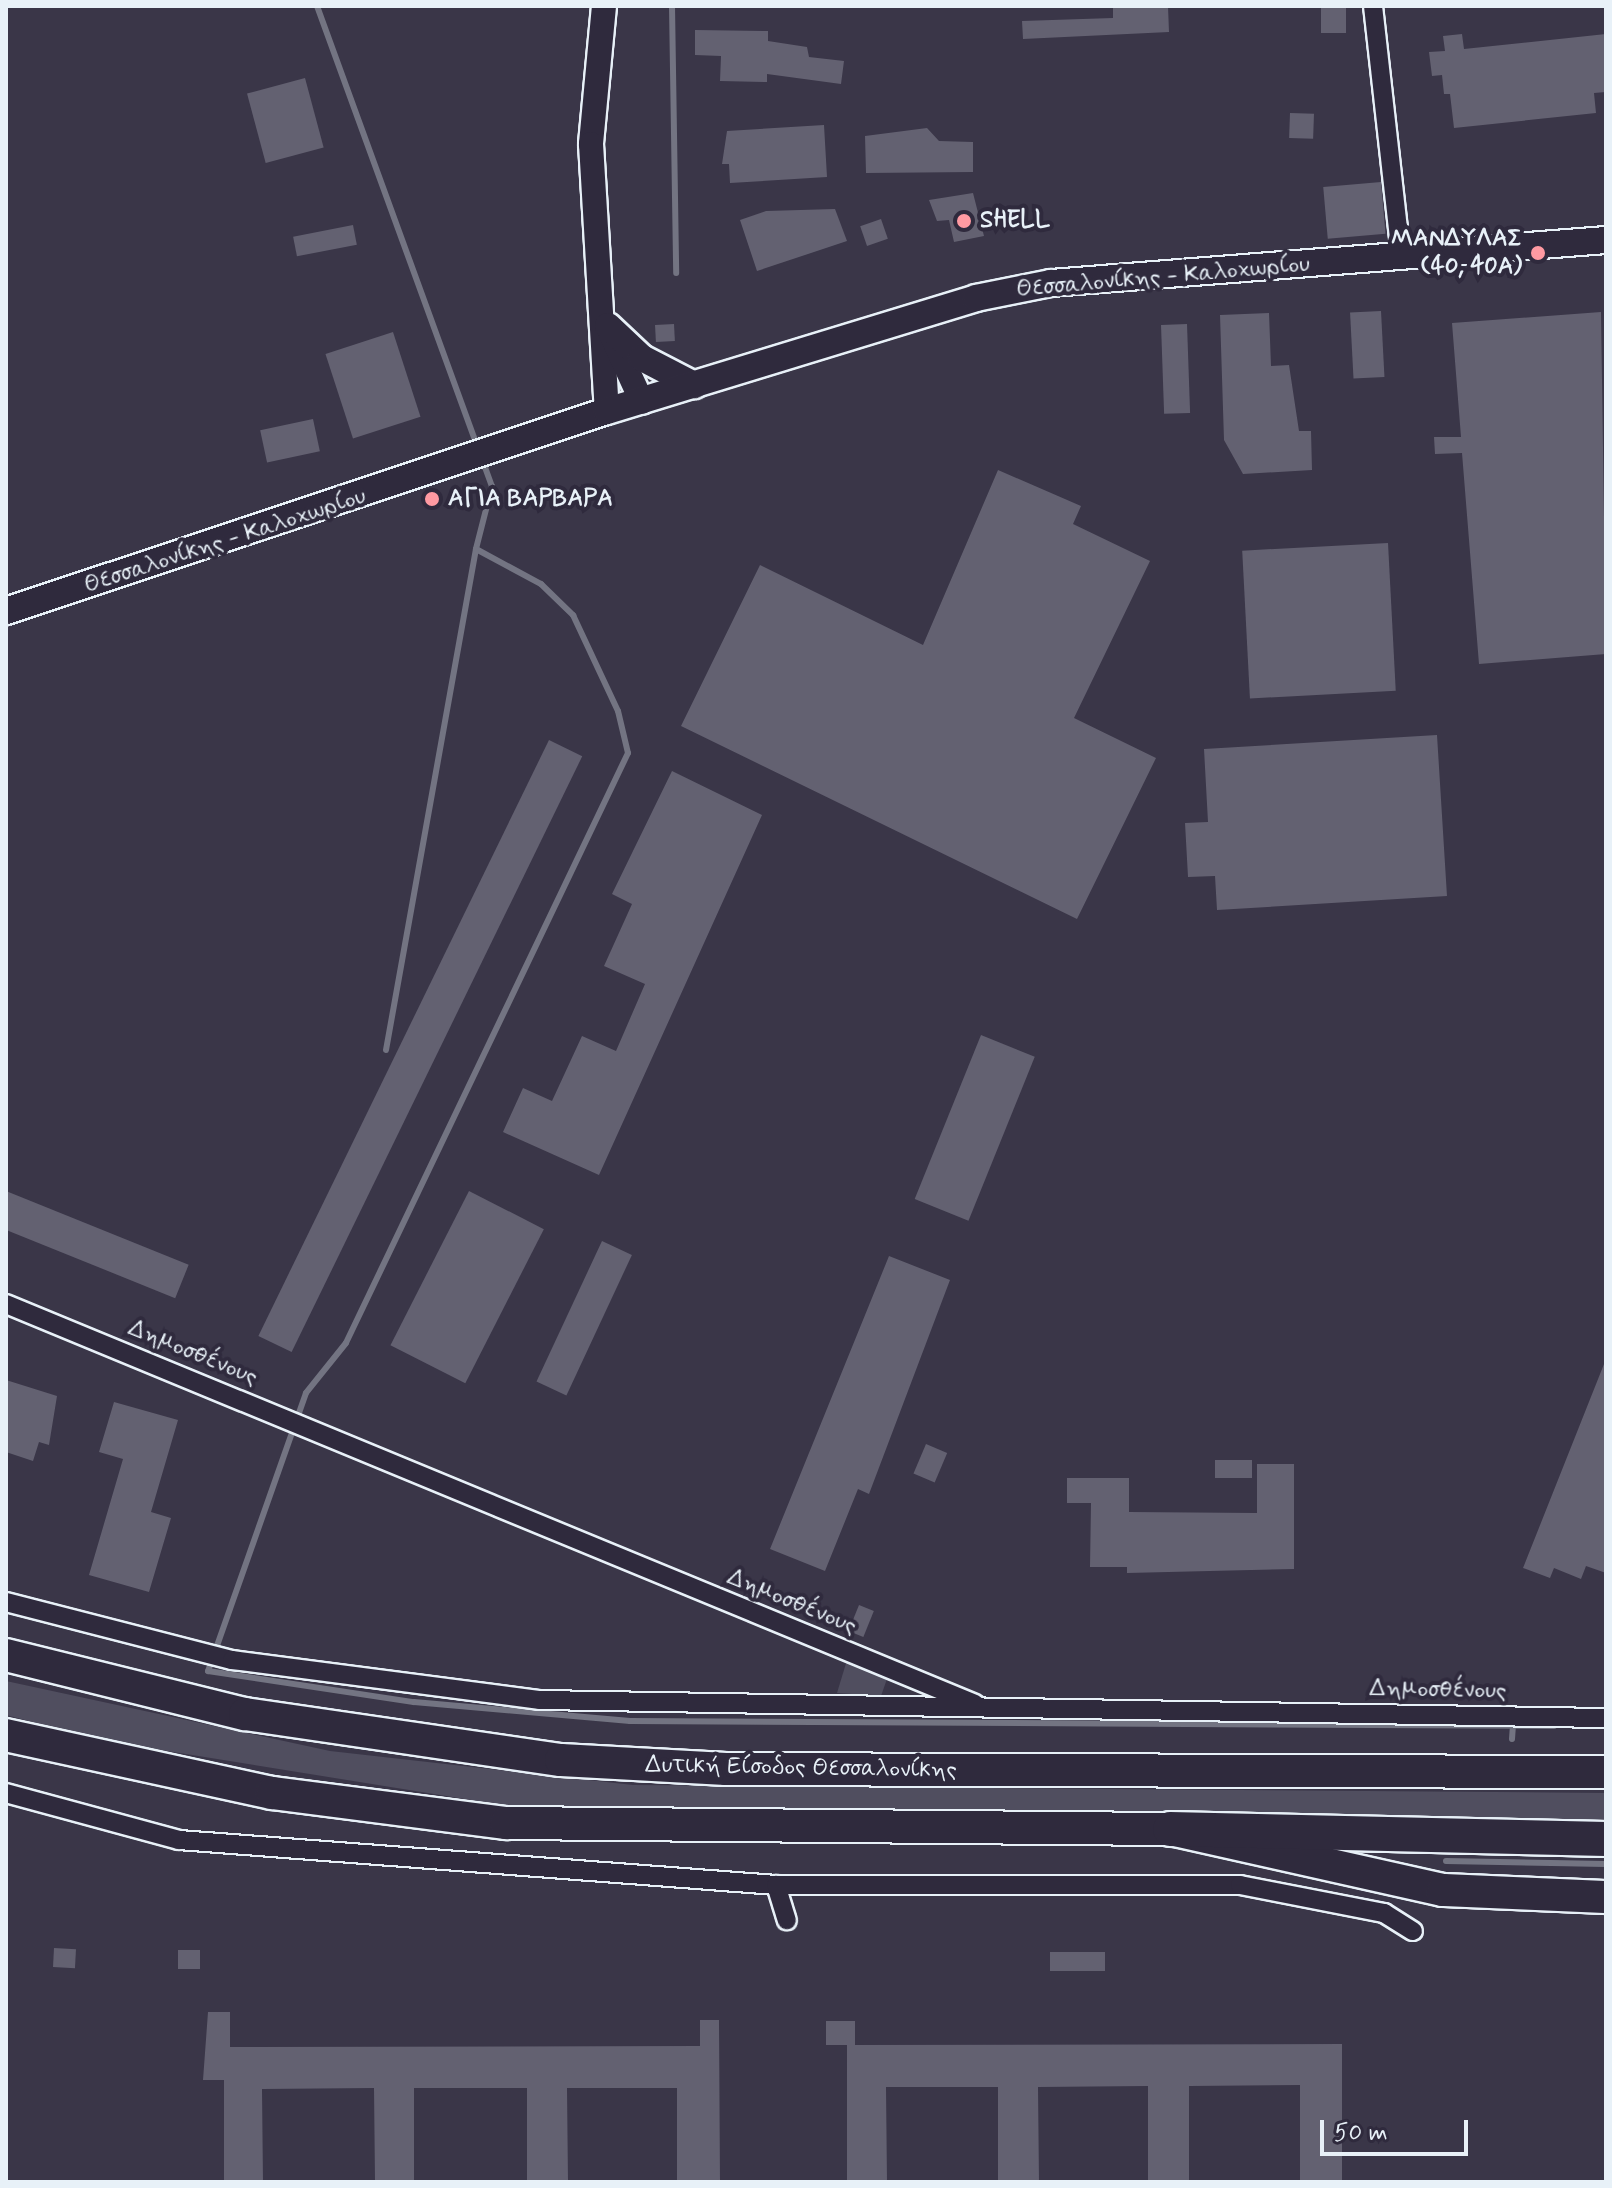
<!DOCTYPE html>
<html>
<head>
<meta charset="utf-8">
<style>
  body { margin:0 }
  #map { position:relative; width:1612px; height:2188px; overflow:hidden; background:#3a3648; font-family:Mynerve,sans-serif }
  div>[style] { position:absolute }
  .green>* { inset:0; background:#504e5f }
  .stream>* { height:6px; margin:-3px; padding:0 3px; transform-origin:3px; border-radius:3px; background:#737482 }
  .building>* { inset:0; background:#636171; transform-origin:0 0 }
  .roads { filter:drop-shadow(2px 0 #e8f1f8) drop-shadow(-2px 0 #e8f1f8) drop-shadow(0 2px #e8f1f8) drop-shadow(0 -2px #e8f1f8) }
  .minor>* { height:18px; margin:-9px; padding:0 9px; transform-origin:9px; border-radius:9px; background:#2f2a3d }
  .tertiary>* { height:24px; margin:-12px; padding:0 12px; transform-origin:12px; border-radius:12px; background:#2f2a3d }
  .secondary>* { height:26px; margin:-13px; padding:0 13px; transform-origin:13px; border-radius:13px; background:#2f2a3d }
  .trunk>* { height:32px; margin:-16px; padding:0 16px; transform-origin:16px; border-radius:16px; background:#2f2a3d }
  .motorway>* { height:34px; margin:-17px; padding:0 17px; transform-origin:17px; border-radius:17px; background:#2f2a3d }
  .dots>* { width:22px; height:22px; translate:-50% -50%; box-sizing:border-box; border:4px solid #2f2a3d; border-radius:50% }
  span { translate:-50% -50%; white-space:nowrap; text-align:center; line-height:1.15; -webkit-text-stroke:8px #2f2a3d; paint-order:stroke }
  .poi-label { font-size:24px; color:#e8f1f8; font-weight:700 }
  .left { translate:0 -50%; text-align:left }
  .right { translate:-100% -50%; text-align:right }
  .street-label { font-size:24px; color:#e8f1f8 }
  .frame { position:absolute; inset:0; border:8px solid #e8f1f8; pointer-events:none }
  .scale { position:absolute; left:1320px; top:2120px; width:148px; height:36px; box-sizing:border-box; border:4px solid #e8f1f8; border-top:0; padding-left:10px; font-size:24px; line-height:28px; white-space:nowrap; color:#e8f1f8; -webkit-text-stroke:6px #2f2a3d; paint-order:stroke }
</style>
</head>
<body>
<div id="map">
  <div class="green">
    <i style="clip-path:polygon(847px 1660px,888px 1676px,881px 1696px,837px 1693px)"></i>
    <i style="clip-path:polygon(6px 1681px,330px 1751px,633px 1785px,1606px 1793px,1606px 1824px,558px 1814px,105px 1741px,6px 1715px)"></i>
  </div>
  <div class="stream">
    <i style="left:317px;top:6px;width:470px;rotate:70deg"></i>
    <i style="left:672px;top:6px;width:267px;rotate:89.1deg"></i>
    <i style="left:482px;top:459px;width:29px;rotate:70deg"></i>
    <i style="left:492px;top:486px;width:65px;rotate:104.3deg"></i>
    <i style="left:476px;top:549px;width:74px;rotate:28.3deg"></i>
    <i style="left:541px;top:584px;width:45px;rotate:44.1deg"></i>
    <i style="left:573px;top:615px;width:106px;rotate:64.9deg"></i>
    <i style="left:618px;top:711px;width:43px;rotate:76.6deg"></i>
    <i style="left:628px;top:753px;width:654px;rotate:115.55deg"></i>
    <i style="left:346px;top:1343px;width:64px;rotate:128.7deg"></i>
    <i style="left:306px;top:1393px;width:295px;rotate:109.4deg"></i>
    <i style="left:208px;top:1671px;width:208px;rotate:8.6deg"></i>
    <i style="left:414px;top:1702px;width:217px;rotate:5deg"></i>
    <i style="left:630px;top:1721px;width:924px;rotate:0.31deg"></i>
    <i style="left:386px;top:1050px;width:509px;rotate:-79.82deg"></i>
    <i style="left:1512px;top:1739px;width:13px;rotate:-86deg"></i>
    <i style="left:1446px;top:1861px;width:160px;rotate:1.1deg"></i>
  </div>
  <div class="building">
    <i style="clip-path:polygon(1113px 6px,1168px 6px,1169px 32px,1023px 39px,1022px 21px,1113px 18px)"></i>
    <i style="left:1321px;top:6px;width:25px;height:27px"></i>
    <i style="clip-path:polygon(695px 30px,768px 31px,768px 41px,807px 47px,809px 57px,844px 61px,841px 84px,767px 74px,767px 82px,720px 81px,721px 56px,695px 55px)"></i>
    <i style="clip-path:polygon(1462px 34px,1464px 49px,1606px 34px,1606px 92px,1594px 93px,1596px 113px,1454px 128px,1450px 94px,1444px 94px,1442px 75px,1432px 76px,1429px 52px,1445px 51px,1443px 36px)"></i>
    <i style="left:305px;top:78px;width:72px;height:60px;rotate:75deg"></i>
    <i style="left:1290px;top:113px;width:24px;height:25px;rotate:2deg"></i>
    <i style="clip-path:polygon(824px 125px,827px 177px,730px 183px,729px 164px,722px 164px,727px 131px)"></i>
    <i style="clip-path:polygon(927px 128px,939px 141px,973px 142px,973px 172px,866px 173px,865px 136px)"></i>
    <i style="left:1381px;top:182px;width:52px;height:58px;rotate:85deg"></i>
    <i style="clip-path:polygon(973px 193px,984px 236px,954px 242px,949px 220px,937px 221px,929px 200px)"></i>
    <i style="clip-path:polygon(835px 209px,847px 241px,757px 271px,740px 220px,766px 211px)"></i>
    <i style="left:881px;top:219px;width:21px;height:22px;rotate:71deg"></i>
    <i style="left:353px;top:225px;width:20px;height:61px;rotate:79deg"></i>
    <i style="left:1381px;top:311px;width:66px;height:31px;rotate:87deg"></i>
    <i style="clip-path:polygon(1601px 312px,1606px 654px,1479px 664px,1462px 453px,1435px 454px,1434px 437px,1461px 437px,1452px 323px)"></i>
    <i style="clip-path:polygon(1269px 313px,1271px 366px,1289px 365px,1299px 431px,1311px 431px,1312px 470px,1243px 474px,1224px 440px,1220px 315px)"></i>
    <i style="left:674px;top:324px;width:17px;height:19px;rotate:87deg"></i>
    <i style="left:1187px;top:324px;width:89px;height:26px;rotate:88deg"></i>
    <i style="left:393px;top:332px;width:89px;height:71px;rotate:72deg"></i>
    <i style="left:313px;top:419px;width:33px;height:54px;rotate:78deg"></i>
    <i style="clip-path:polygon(998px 470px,1081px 506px,1073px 524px,1150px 561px,1074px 718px,1156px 758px,1077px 919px,681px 726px,760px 565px,923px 645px)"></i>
    <i style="left:1388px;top:543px;width:148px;height:146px;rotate:87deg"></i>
    <i style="clip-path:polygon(1437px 735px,1447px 896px,1217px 910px,1215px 876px,1188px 877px,1185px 823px,1208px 822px,1204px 749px)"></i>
    <i style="left:549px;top:740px;width:37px;height:663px;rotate:26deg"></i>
    <i style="clip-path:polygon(672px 771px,762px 815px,599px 1175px,503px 1132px,523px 1088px,552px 1101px,582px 1036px,616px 1051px,645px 984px,604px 966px,632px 904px,612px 894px)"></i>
    <i style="left:981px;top:1035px;width:58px;height:177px;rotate:22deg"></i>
    <i style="left:6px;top:1191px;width:197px;height:36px;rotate:22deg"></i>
    <i style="left:469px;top:1191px;width:84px;height:173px;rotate:27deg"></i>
    <i style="left:602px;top:1241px;width:33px;height:155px;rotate:25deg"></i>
    <i style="clip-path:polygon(889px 1256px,950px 1280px,869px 1494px,858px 1489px,825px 1571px,770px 1549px)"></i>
    <i style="clip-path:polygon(1606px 1359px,1606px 1573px,1586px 1566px,1581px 1579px,1554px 1568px,1550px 1578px,1523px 1568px)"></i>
    <i style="clip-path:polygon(6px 1380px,57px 1396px,49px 1445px,39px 1442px,33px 1461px,6px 1452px)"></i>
    <i style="clip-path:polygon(114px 1402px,178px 1420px,151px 1512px,171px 1518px,149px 1592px,89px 1575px,123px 1459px,99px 1452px)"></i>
    <i style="left:926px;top:1444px;width:23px;height:32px;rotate:23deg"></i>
    <i style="left:1215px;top:1460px;width:37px;height:18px"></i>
    <i style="clip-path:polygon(1257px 1464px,1294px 1464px,1294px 1569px,1127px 1573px,1127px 1567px,1090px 1567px,1091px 1503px,1067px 1503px,1067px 1478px,1129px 1478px,1129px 1512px,1257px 1513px)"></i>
    <i style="left:859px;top:1605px;width:16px;height:28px;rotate:22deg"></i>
    <i style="left:54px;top:1948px;width:22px;height:19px;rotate:3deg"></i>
    <i style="left:200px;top:1950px;width:19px;height:22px;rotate:90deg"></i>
    <i style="left:1050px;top:1952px;width:55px;height:19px"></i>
    <i style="clip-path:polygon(208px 2012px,230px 2012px,230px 2047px,700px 2046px,700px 2020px,719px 2020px,720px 2182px,677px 2182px,677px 2088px,567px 2088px,568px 2182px,527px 2182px,527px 2088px,414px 2088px,414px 2182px,375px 2182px,374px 2088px,262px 2089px,263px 2182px,224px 2182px,224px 2080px,203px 2080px)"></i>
    <i style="left:826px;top:2021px;width:29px;height:24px"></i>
    <i style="clip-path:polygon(1342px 2044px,1342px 2182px,1300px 2182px,1300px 2085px,1189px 2086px,1189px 2182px,1148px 2182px,1148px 2086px,1038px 2087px,1039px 2182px,998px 2182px,998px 2087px,886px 2087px,887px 2182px,847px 2182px,847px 2045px)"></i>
  </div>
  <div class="roads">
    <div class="minor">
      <i style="left:1373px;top:6px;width:252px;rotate:83.6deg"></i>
      <i style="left:6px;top:1304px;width:1048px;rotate:22.43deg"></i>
      <i style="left:6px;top:1602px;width:233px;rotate:14.4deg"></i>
      <i style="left:232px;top:1660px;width:311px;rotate:7.4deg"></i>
      <i style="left:540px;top:1700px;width:1066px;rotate:0.97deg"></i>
      <i style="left:6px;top:1793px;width:179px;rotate:15.2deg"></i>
      <i style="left:179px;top:1840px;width:599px;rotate:4.31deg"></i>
      <i style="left:776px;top:1885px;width:37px;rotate:73deg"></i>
      <i style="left:776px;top:1885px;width:464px"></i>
      <i style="left:1240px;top:1885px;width:147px;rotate:11deg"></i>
      <i style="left:1384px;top:1913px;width:34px;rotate:32deg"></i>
    </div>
    <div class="tertiary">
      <i style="left:604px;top:6px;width:139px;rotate:95.4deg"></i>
      <i style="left:591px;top:144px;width:267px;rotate:86.6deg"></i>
      <i style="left:609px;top:330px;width:79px;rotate:65.4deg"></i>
    </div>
    <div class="secondary">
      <i style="left:608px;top:326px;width:47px;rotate:43.3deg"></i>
      <i style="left:642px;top:358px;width:59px;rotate:27.4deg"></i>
      <i style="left:6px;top:611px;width:633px;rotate:-18.41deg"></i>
      <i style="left:607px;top:411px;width:386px;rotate:-17deg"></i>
      <i style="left:976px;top:298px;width:76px;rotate:-11.3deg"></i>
      <i style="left:1051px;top:283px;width:557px;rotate:-4.43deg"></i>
    </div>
    <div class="trunk">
      <i style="left:6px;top:1655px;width:246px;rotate:13.9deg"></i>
      <i style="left:245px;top:1714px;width:319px;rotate:8.3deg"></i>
      <i style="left:561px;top:1760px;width:165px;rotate:3.1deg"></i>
      <i style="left:726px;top:1769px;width:880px;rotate:0.2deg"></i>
      <i style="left:6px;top:1735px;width:272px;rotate:12.3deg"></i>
      <i style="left:272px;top:1793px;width:236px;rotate:7.3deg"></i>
      <i style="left:506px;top:1823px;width:664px;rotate:0.52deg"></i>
      <i style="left:1170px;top:1829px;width:280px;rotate:12.6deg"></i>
      <i style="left:1443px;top:1890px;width:163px;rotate:2.5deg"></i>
    </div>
    <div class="motorway">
      <i style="left:1170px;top:1829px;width:436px;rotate:1.3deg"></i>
    </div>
  </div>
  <div class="dots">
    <i style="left:964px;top:221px;background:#ff9aa2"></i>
    <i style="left:1538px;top:253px;background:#ff9aa2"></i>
    <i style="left:432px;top:499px;background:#ff9aa2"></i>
  </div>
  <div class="poi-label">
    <span class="left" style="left:980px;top:221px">SHELL</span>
    <span class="right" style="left:1522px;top:253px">ΜΑΝΔΥΛΑΣ<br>(40, 40Α)</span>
    <span class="left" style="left:448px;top:499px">ΑΓΙΑ ΒΑΡΒΑΡΑ</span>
  </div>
  <div class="street-label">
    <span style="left:1163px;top:277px;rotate:-5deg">Θεσσαλονίκης - Καλοχωρίου</span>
    <span style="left:225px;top:541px;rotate:-18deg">Θεσσαλονίκης - Καλοχωρίου</span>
    <span style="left:193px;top:1353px;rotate:22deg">Δημοσθένους</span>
    <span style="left:792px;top:1602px;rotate:22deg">Δημοσθένους</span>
    <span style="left:1438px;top:1690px;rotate:1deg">Δημοσθένους</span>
    <span style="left:801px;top:1768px;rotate:1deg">Δυτική Είσοδος Θεσσαλονίκης</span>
  </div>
  <div class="frame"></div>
  <div class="scale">50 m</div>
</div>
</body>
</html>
